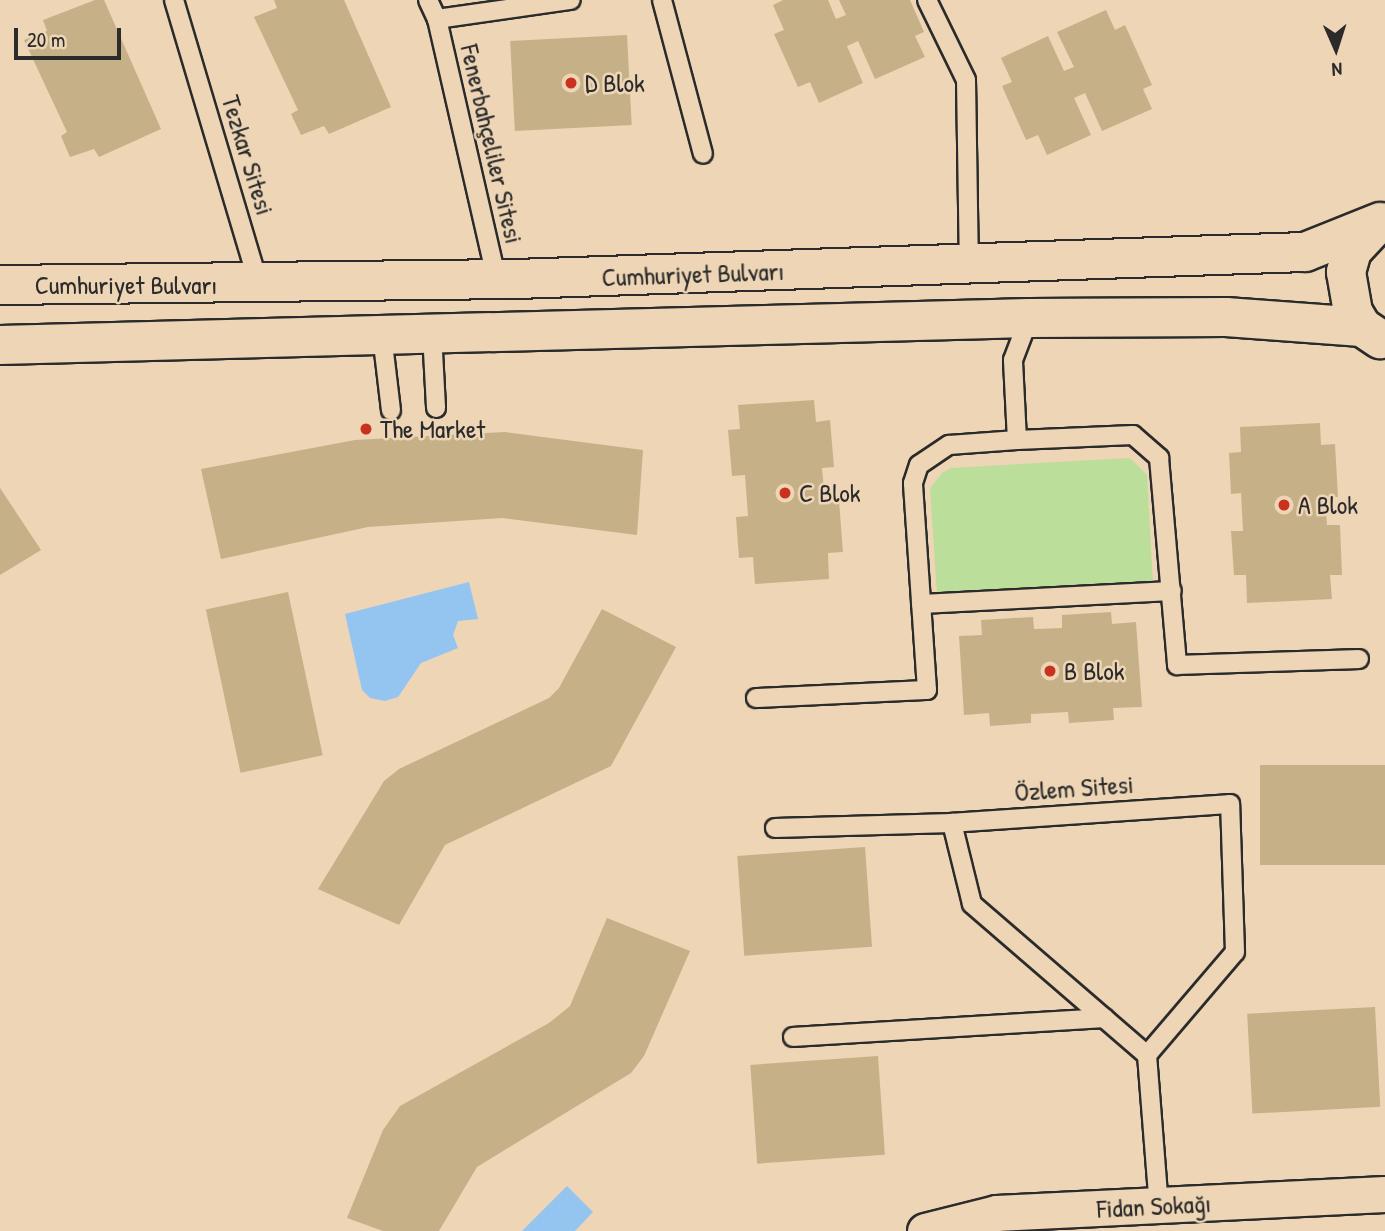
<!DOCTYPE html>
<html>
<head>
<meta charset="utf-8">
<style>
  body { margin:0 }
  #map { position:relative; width:1385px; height:1231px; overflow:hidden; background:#edd5b5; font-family:"Patrick Hand",sans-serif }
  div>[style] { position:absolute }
  .green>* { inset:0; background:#bbdf9a }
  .water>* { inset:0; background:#94c5f0 }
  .building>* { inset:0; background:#c6b088; transform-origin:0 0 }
  .roads { filter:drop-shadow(2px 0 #2b2b2b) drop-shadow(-2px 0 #2b2b2b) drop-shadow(0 2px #2b2b2b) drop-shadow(0 -2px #2b2b2b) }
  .service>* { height:18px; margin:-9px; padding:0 9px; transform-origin:9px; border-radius:9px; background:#edd5b5 }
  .minor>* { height:35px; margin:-17.5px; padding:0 17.5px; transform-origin:17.5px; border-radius:17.5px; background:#edd5b5 }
  .tertiary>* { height:38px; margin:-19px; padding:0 19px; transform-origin:19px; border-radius:19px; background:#edd5b5 }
  .dots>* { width:19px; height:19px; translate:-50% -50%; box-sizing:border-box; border:4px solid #edd5b5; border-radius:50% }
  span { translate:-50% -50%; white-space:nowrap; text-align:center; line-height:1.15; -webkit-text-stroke:5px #edd5b5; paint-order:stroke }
  .poi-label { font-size:26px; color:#2b2b2b }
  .left { translate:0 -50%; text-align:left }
  .street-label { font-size:26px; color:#2b2b2b }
  .north { position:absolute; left:1301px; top:14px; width:70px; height:70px; -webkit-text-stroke:5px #edd5b5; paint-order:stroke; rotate:177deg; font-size:19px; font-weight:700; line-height:28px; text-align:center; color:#2b2b2b }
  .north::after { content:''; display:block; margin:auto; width:24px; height:32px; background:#2b2b2b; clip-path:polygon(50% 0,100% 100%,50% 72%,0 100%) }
  .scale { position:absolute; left:14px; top:28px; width:107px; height:32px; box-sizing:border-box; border:4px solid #2b2b2b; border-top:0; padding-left:9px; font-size:21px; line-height:24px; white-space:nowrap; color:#2b2b2b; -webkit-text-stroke:5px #edd5b5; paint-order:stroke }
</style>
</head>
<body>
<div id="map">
  <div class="green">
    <i style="clip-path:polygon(1130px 458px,1147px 475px,1153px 583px,937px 594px,930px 488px,942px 473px,951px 468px)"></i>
  </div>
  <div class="water">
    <i style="clip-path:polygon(469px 582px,478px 619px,458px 621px,453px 635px,458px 648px,421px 663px,398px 697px,385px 701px,370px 698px,362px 690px,345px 614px)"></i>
    <i style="clip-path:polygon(567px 1186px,593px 1212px,575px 1231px,522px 1231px)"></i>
  </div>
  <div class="building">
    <i style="clip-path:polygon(95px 0,104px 0,161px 129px,99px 157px,94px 149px,70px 157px,61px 136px,67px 132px,24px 40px,47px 31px,43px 20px)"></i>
    <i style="clip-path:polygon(274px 0,344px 0,391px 107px,329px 134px,324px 126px,301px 135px,291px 114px,298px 110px,254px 17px,277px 8px)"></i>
    <i style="clip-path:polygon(783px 0,828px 0,836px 19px,846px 15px,839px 0,910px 0,924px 32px,915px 36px,925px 57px,875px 79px,858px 41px,847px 46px,863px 83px,819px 103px,810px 82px,798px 87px,774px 34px,784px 30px,773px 5px)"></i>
    <i style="clip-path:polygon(1106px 10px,1115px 30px,1125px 25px,1152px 85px,1143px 89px,1152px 109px,1102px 131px,1085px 93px,1074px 98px,1091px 135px,1047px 155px,1038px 135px,1026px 140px,1002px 86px,1012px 82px,1001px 58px,1048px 36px,1064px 71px,1074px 67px,1057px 32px)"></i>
    <i style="left:627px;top:35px;width:90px;height:117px;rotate:87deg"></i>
    <i style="clip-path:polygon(814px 400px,816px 422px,830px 420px,834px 467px,822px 468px,825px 502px,839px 501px,843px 552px,828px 553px,829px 579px,755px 584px,753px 557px,739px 558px,736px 517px,748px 516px,745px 475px,732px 476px,728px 430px,740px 429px,738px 405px)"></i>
    <i style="clip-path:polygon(1320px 423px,1321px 445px,1335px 444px,1338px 497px,1325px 497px,1327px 525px,1340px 525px,1342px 575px,1330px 575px,1332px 599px,1247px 603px,1246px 575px,1234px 575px,1231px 531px,1243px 531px,1241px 493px,1231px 494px,1229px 453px,1241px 452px,1240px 427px)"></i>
    <i style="clip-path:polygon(505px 432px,643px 450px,637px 535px,502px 518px,368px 527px,221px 559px,201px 469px,355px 440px)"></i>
    <i style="clip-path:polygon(0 488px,41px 550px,0 575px)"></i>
    <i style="left:288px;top:592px;width:167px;height:84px;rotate:78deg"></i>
    <i style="clip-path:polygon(602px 609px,676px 647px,611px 766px,445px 845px,399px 925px,318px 889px,384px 781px,399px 769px,549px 698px,559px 688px)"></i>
    <i style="clip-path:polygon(1111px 612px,1112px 624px,1136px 622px,1142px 707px,1113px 708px,1114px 720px,1069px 723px,1068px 712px,1031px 714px,1031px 723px,990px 726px,989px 713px,964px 715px,959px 636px,982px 635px,981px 620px,1033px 617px,1034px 629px,1062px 628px,1062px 615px)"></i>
    <i style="left:1385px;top:765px;width:100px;height:125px;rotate:90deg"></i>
    <i style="left:865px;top:847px;width:100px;height:128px;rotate:86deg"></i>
    <i style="clip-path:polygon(607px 918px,690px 951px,644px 1056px,631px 1073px,477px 1167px,439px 1231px,383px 1231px,347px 1218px,383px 1130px,400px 1106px,549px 1023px,570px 1006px)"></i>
    <i style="left:1375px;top:1007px;width:100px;height:128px;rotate:87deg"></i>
    <i style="left:878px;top:1056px;width:99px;height:128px;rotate:86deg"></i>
  </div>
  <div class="roads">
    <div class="service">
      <i style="left:174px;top:0;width:297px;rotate:73.4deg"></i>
      <i style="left:428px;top:0;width:21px;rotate:65deg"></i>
      <i style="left:437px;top:19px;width:268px;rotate:77.1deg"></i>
      <i style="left:662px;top:0;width:159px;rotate:75.1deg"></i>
      <i style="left:927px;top:0;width:89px;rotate:64deg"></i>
      <i style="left:966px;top:80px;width:185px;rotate:89.1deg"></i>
      <i style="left:437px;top:19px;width:135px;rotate:-8.1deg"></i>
      <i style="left:432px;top:333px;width:75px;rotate:86.9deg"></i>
      <i style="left:382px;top:335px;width:76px;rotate:83.2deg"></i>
      <i style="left:1017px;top:440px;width:116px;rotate:-2.5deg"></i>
      <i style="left:1133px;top:435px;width:35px;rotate:41deg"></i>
      <i style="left:1159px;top:458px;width:208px;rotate:85deg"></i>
      <i style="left:1177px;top:665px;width:182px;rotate:-1.9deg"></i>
      <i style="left:921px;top:604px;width:251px;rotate:-3deg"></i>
      <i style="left:756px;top:698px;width:171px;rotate:-2.7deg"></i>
      <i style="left:927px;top:690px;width:207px;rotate:-93.9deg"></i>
      <i style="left:913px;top:483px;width:19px;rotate:-72deg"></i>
      <i style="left:919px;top:465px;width:36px;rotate:-34deg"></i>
      <i style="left:949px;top:445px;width:68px;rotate:-4.2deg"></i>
      <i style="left:1017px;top:440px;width:80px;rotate:-92.9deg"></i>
      <i style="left:1013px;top:360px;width:45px;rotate:-69.1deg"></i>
      <i style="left:775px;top:828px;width:177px;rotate:-1.6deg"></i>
      <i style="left:793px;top:1037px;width:312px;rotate:-3.5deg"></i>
      <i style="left:1147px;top:1055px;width:135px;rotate:-49.5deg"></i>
      <i style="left:1235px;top:952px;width:148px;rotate:-91.9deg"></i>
      <i style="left:1230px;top:804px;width:279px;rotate:176.1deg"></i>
      <i style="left:952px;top:823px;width:83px;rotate:76.1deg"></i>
      <i style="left:972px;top:904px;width:231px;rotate:40.8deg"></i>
      <i style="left:1147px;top:1055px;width:151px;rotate:85.5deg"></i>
    </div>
    <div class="minor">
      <i style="left:925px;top:1231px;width:73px;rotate:-14.2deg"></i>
      <i style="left:996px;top:1213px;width:389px;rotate:-2.8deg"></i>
    </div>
    <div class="tertiary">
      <i style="left:1377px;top:224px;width:37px;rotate:133deg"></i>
      <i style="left:1352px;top:251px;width:22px;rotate:106deg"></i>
      <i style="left:1346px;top:272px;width:41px;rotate:80.1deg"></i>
      <i style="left:1353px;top:312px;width:17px;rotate:59deg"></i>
      <i style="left:1362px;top:327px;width:22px;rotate:34deg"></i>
      <i style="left:0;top:285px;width:516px;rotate:-0.67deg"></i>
      <i style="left:516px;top:279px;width:789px;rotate:-1.96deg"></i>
      <i style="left:1305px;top:252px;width:81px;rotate:-21.8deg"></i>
      <i style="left:0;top:345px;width:1029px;rotate:-1.5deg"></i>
      <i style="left:1029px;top:318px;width:197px;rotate:-0.3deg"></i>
      <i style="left:1226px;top:317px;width:136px;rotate:4.2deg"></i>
    </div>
  </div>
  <div class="dots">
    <i style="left:571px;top:83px;background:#c8321e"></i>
    <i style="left:366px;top:429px;background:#c8321e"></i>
    <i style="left:785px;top:493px;background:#c8321e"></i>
    <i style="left:1284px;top:505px;background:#c8321e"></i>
    <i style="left:1050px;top:671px;background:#c8321e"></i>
  </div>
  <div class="poi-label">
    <span class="left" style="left:585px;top:83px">D Blok</span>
    <span class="left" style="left:380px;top:429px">The Market</span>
    <span class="left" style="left:799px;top:493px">C Blok</span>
    <span class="left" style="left:1298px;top:505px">A Blok</span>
    <span class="left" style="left:1064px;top:671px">B Blok</span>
  </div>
  <div class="street-label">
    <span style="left:492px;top:144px;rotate:77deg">Fenerbahçeliler Sitesi</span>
    <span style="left:248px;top:155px;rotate:73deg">Tezkar Sitesi</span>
    <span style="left:693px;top:274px;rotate:-2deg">Cumhuriyet Bulvarı</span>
    <span style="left:126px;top:285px">Cumhuriyet Bulvarı</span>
    <span style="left:1074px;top:788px;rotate:-4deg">Özlem Sitesi</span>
    <span style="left:1154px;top:1206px;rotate:-3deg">Fidan Sokağı</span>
  </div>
  <div class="north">N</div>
  <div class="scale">20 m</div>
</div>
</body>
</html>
